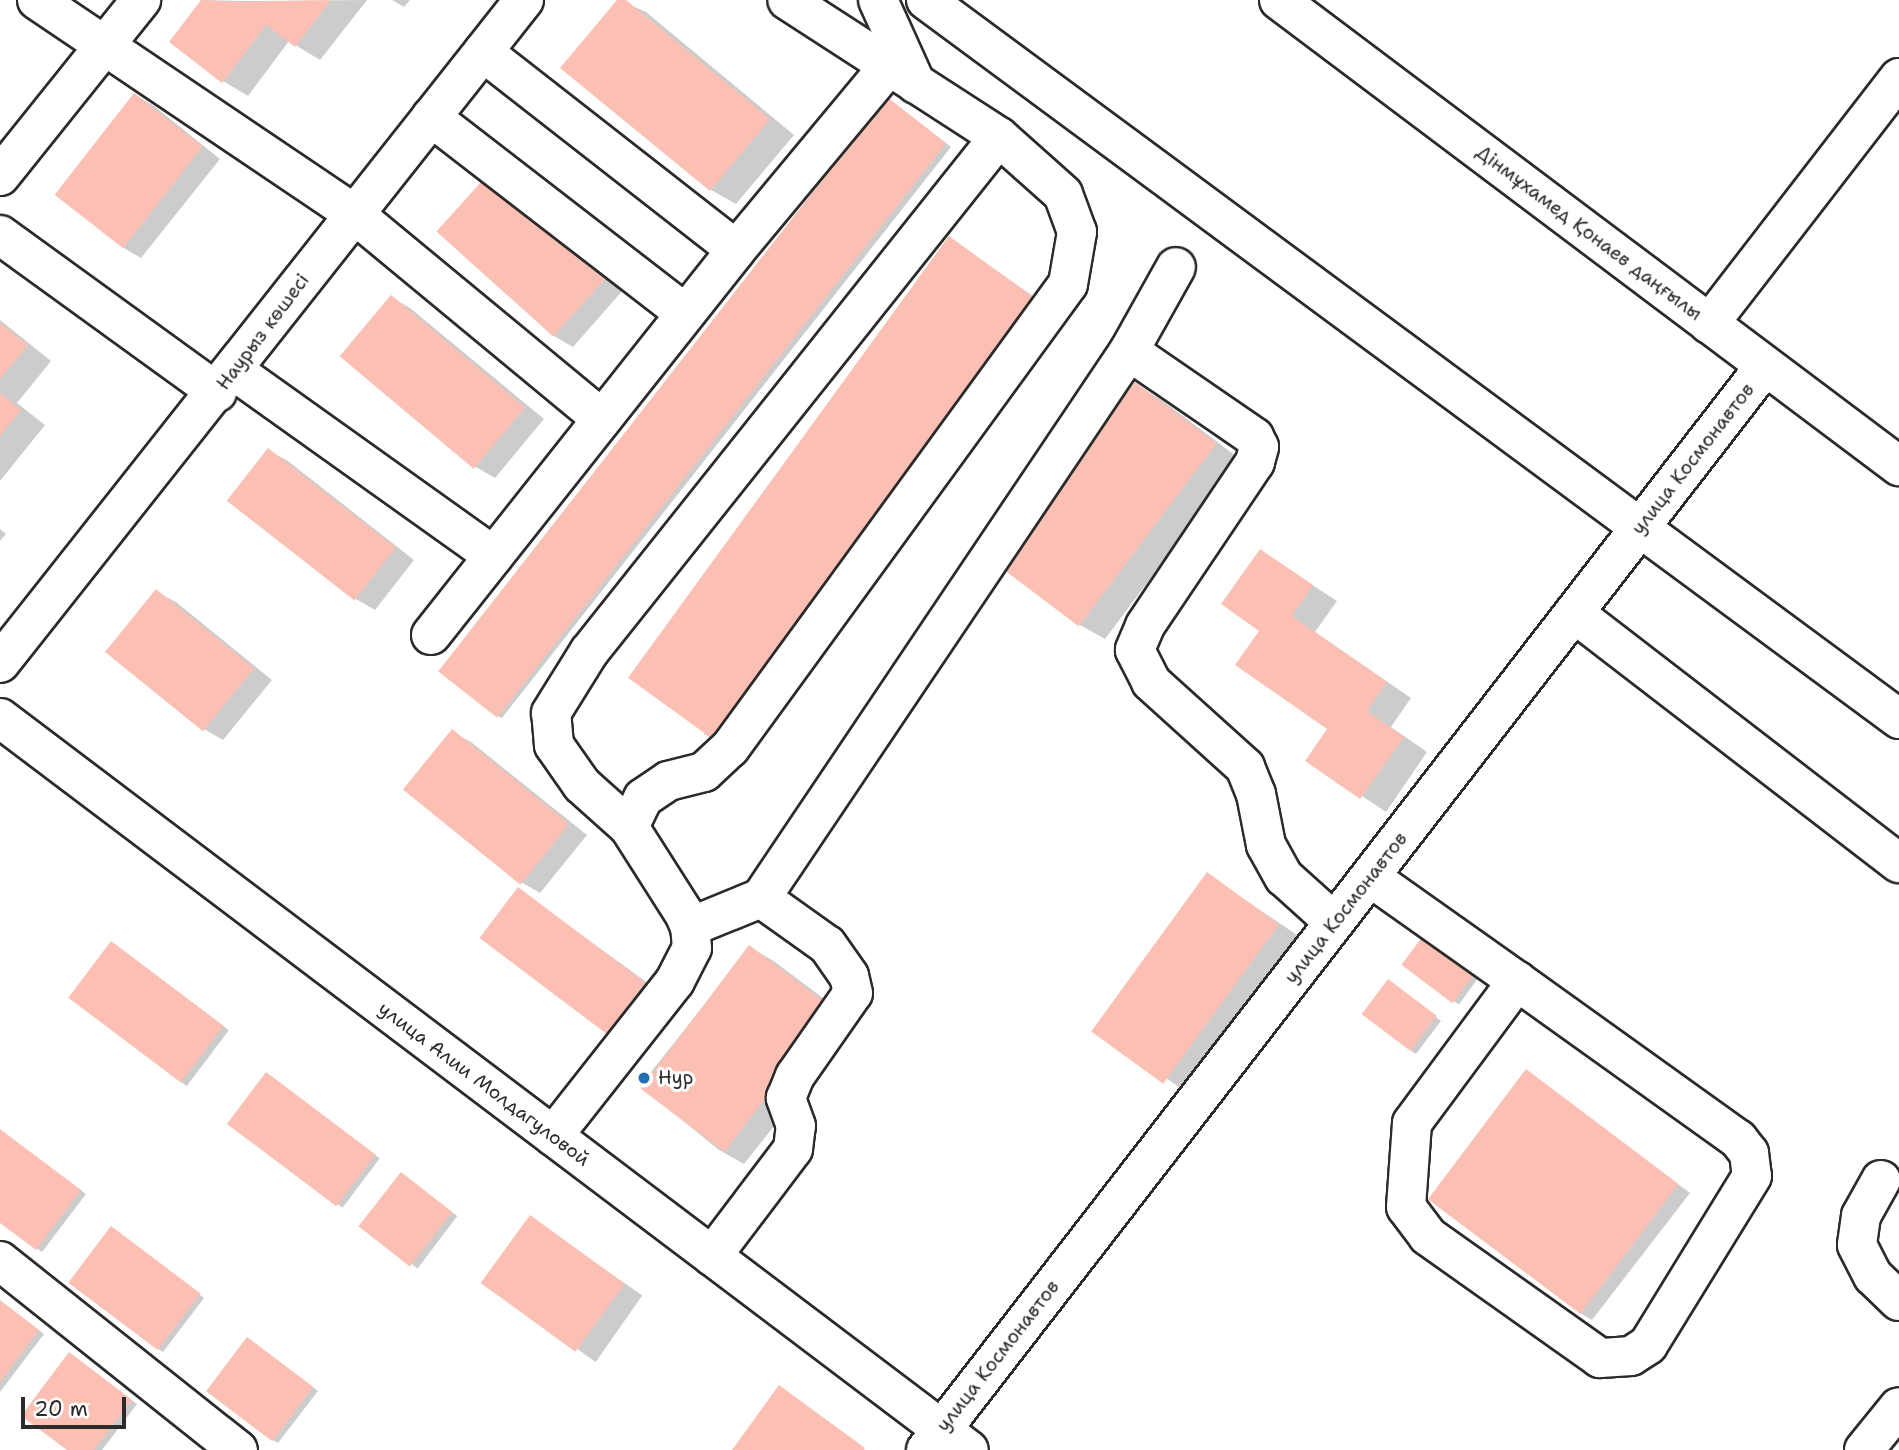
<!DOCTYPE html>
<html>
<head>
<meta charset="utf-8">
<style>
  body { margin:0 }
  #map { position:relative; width:1899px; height:1450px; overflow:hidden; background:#fff; font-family:"Shantell Sans",sans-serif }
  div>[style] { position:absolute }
  .shadow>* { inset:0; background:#0003; transform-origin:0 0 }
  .building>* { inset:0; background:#fbc0b3; transform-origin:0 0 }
  .roads { filter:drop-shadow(2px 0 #2b2b2b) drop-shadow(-2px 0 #2b2b2b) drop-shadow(0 2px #2b2b2b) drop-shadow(0 -2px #2b2b2b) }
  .minor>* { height:38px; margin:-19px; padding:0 19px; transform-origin:19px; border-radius:19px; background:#fff }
  .dots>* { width:19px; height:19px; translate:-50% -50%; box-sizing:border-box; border:4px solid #fff; border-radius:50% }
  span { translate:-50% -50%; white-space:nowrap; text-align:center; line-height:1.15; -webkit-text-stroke:6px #fff; paint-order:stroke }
  .street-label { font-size:19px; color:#2b2b2b }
  .poi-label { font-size:19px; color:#2b2b2b }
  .left { translate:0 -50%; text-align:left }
  .scale { position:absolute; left:21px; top:1397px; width:105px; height:32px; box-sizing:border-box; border:4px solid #2b2b2b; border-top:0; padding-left:9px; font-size:21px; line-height:24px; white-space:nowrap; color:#2b2b2b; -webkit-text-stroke:5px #fff; paint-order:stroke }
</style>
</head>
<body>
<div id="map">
  <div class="shadow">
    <i style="clip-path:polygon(203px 0,242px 1px,367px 0,320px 60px,289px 41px,248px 96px,223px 81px,171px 42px)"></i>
    <i style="clip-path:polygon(392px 0,410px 0,404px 7px)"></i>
    <i style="clip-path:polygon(619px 0,646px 12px,794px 135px,736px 204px,711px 190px,563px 68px)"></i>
    <i style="clip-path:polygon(135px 95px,154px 106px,220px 159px,141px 258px,122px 247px)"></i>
    <i style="clip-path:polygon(893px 102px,951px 147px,502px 718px,496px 715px)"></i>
    <i style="clip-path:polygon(491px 174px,624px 289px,573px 347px,554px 336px)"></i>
    <i style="clip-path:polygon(950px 238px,1060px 315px,728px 748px,704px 734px)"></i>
    <i style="clip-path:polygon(391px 297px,410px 308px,544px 419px,495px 478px,476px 467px,342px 356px)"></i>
    <i style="clip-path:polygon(0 320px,51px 361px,17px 403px,45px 425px,0 481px)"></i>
    <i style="clip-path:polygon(1135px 384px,1160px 399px,1240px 459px,1105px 639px,1080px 625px,1000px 565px)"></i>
    <i style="clip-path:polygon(269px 451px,288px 461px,414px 560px,375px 610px,356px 599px)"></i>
    <i style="clip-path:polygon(0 529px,6px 534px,0 541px)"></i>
    <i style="clip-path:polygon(1260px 551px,1337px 601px,1315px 632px,1411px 698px,1391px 727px,1427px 752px,1386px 812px,1308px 760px,1330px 728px,1262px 631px)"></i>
    <i style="clip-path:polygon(157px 592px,176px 602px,272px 680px,223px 740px,204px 729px)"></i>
    <i style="clip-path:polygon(452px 732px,471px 742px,587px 835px,540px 893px,521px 882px)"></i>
    <i style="left:1208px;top:875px;width:115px;height:192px;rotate:34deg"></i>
    <i style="clip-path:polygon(518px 889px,663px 994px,627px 1042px,608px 1031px)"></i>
    <i style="left:1429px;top:942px;width:61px;height:33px;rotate:36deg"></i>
    <i style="left:117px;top:946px;width:140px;height:70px;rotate:37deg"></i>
    <i style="clip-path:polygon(750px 947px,775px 962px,856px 1023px,744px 1164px,719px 1150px,640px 1086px)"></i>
    <i style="clip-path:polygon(1394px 984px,1441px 1021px,1416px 1054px,1411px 1051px)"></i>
    <i style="clip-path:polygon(1526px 1071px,1690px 1193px,1592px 1320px,1580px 1313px)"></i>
    <i style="left:272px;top:1077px;width:135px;height:62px;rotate:37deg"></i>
    <i style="clip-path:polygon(0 1130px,86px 1194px,42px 1252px,0 1221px)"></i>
    <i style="left:407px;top:1178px;width:63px;height:66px;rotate:37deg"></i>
    <i style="left:530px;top:1217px;width:137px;height:81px;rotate:35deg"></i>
    <i style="clip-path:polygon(117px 1232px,204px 1298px,163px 1352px,158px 1349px)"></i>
    <i style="clip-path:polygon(0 1301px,44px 1334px,0 1392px)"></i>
    <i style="clip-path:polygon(253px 1342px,318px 1391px,278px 1443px,273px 1440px)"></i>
    <i style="clip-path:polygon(75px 1357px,137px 1404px,102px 1450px,70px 1450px)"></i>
  </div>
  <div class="building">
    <i style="clip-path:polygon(201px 0,239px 2px,331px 0,295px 47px,266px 25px,222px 83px,169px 42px)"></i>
    <i style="clip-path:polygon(617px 0,626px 0,770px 119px,710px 191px,560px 68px)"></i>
    <i style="left:134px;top:93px;width:87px;height:129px;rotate:38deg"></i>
    <i style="left:887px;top:97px;width:75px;height:729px;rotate:38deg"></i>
    <i style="left:490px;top:172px;width:157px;height:80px;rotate:42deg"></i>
    <i style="left:949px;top:236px;width:107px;height:546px;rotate:36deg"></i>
    <i style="left:391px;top:295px;width:175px;height:80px;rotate:40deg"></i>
    <i style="clip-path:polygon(0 323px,28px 345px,0 379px)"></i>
    <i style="left:1135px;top:382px;width:102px;height:229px;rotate:37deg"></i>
    <i style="clip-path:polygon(0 393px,21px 410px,0 436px)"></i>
    <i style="left:268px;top:448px;width:162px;height:67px;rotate:38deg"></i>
    <i style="clip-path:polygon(1260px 549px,1313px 585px,1292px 616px,1387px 682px,1367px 711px,1404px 737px,1360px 799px,1305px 761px,1327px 729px,1235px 665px,1259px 631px,1221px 604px)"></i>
    <i style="left:156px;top:589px;width:126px;height:81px;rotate:39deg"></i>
    <i style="left:452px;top:729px;width:151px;height:78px;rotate:39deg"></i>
    <i style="left:1207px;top:872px;width:89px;height:197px;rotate:36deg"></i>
    <i style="left:518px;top:887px;width:159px;height:64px;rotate:37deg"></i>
    <i style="left:1423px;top:936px;width:64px;height:36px;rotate:37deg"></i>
    <i style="left:111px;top:941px;width:141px;height:71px;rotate:37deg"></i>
    <i style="left:749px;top:945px;width:105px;height:180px;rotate:37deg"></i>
    <i style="left:1388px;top:979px;width:61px;height:44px;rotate:37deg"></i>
    <i style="left:1526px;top:1069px;width:191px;height:163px;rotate:37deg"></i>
    <i style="left:266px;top:1072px;width:137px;height:65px;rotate:37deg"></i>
    <i style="clip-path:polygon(0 1129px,81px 1190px,36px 1250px,0 1223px)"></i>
    <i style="left:401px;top:1172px;width:65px;height:69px;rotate:38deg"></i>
    <i style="left:530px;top:1215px;width:117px;height:84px;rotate:36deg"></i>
    <i style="left:111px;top:1226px;width:112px;height:71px;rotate:37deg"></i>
    <i style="clip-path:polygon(0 1300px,39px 1330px,0 1382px)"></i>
    <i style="left:247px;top:1337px;width:83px;height:68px;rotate:37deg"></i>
    <i style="clip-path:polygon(69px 1352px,132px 1400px,94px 1450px,67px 1450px,21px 1416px)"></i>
    <i style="clip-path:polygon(779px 1385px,865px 1448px,864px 1450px,732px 1450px)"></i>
  </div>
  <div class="roads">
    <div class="minor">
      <i style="left:37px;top:0;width:381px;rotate:34deg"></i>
      <i style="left:353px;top:213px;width:323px;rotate:39.6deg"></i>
      <i style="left:878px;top:0;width:92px;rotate:65.7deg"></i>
      <i style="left:926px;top:0;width:1210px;rotate:36.46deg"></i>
      <i style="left:1279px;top:0;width:776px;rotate:36.93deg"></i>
      <i style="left:483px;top:52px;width:321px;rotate:38deg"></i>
      <i style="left:431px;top:117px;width:321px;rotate:37.7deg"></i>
      <i style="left:0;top:176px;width:226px;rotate:-51.3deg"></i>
      <i style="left:0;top:235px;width:268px;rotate:35.9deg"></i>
      <i style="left:1709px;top:324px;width:311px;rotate:-52.3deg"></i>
      <i style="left:1129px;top:351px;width:152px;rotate:34.5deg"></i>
      <i style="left:1254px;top:437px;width:11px;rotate:63deg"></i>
      <i style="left:1259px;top:447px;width:16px;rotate:105deg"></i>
      <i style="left:1255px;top:462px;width:197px;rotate:123.9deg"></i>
      <i style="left:1145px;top:626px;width:26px;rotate:113deg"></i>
      <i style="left:1135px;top:650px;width:36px;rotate:63deg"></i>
      <i style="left:1151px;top:682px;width:127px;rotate:42.1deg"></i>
      <i style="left:1245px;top:767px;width:29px;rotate:68deg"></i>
      <i style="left:1256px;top:794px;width:52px;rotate:78.9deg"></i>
      <i style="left:1266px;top:845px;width:37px;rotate:61deg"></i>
      <i style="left:1284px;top:877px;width:67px;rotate:42deg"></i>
      <i style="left:233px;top:370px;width:320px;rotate:35.5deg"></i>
      <i style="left:1574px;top:613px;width:410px;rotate:37.6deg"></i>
      <i style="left:431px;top:635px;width:491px;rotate:-51.6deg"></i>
      <i style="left:736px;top:250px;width:238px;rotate:-50.3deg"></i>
      <i style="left:0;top:663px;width:845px;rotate:-51.68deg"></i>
      <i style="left:0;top:718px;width:1214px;rotate:37.07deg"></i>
      <i style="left:629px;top:827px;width:63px;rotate:-138.2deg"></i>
      <i style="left:582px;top:785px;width:49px;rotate:-125deg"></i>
      <i style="left:554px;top:745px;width:32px;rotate:-95deg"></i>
      <i style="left:551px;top:713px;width:72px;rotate:-58.1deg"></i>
      <i style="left:589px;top:652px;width:658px;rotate:-51.48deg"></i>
      <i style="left:1370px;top:877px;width:180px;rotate:35.3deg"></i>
      <i style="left:1517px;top:981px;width:272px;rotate:35.6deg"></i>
      <i style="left:1738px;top:1139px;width:18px;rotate:52deg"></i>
      <i style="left:1749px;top:1153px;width:23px;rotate:83deg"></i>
      <i style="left:1752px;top:1176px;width:198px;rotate:121.6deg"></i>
      <i style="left:1648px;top:1345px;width:20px;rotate:147deg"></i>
      <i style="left:1631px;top:1356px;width:31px;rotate:176deg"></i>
      <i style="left:1600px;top:1358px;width:211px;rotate:-144.7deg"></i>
      <i style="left:1428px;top:1236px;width:36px;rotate:-127deg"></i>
      <i style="left:1406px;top:1207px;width:84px;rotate:-85.9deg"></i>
      <i style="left:1412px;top:1123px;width:177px;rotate:-53.5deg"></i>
      <i style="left:690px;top:927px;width:77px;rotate:-22.2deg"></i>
      <i style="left:553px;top:1136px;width:197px;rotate:-51.8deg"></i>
      <i style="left:675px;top:981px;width:37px;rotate:-63deg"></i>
      <i style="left:692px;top:948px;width:21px;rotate:-95deg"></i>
      <i style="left:690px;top:927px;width:13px;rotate:-113deg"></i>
      <i style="left:685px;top:915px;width:104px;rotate:-122.5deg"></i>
      <i style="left:629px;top:827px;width:32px;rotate:-64deg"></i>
      <i style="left:643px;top:798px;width:30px;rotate:-34deg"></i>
      <i style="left:668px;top:781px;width:37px;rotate:-14deg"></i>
      <i style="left:704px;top:772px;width:35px;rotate:-43deg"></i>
      <i style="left:730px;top:748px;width:574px;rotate:-53.93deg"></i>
      <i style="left:1068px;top:284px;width:53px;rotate:-80.2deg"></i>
      <i style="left:1077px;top:232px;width:40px;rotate:-110.2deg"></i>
      <i style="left:1063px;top:194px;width:86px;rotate:-138.3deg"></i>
      <i style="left:999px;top:137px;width:252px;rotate:-147.1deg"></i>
      <i style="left:1881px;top:1180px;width:41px;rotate:119.1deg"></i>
      <i style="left:1861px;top:1216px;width:29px;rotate:98deg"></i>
      <i style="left:1857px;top:1245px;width:35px;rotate:63deg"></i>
      <i style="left:1873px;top:1276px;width:36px;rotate:44deg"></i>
      <i style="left:712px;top:1256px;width:134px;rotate:-52.9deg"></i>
      <i style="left:793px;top:1149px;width:23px;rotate:-83deg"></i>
      <i style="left:796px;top:1126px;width:30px;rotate:-110deg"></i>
      <i style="left:786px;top:1098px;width:24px;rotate:-68deg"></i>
      <i style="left:795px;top:1076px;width:101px;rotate:-55.1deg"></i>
      <i style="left:853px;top:993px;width:17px;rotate:-103deg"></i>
      <i style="left:849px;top:976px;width:38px;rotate:-125deg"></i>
      <i style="left:827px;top:945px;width:81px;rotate:-144.5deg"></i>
      <i style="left:761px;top:898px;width:659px;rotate:-56.07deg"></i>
      <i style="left:1129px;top:351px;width:96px;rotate:-60.8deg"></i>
      <i style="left:0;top:1261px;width:304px;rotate:38.5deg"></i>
      <i style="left:926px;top:1450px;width:1371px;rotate:-52.26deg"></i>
      <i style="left:1864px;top:1450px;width:55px;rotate:-50.9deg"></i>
    </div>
  </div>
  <div class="dots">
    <i style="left:644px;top:1078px;background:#1f6fb2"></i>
  </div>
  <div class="street-label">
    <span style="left:1589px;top:233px;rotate:37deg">Дінмұхамед Қонаев даңғылы</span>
    <span style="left:263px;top:332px;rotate:-53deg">Наурыз көшесі</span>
    <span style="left:1693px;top:459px;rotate:-52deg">улица Космонавтов</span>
    <span style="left:1346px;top:908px;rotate:-52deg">улица Космонавтов</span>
    <span style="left:484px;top:1084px;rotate:37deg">улица Алии Молдагуловой</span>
    <span style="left:998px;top:1356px;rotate:-52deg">улица Космонавтов</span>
  </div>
  <div class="poi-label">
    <span class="left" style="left:658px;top:1078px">Нур</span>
  </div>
  <div class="scale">20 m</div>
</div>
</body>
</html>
